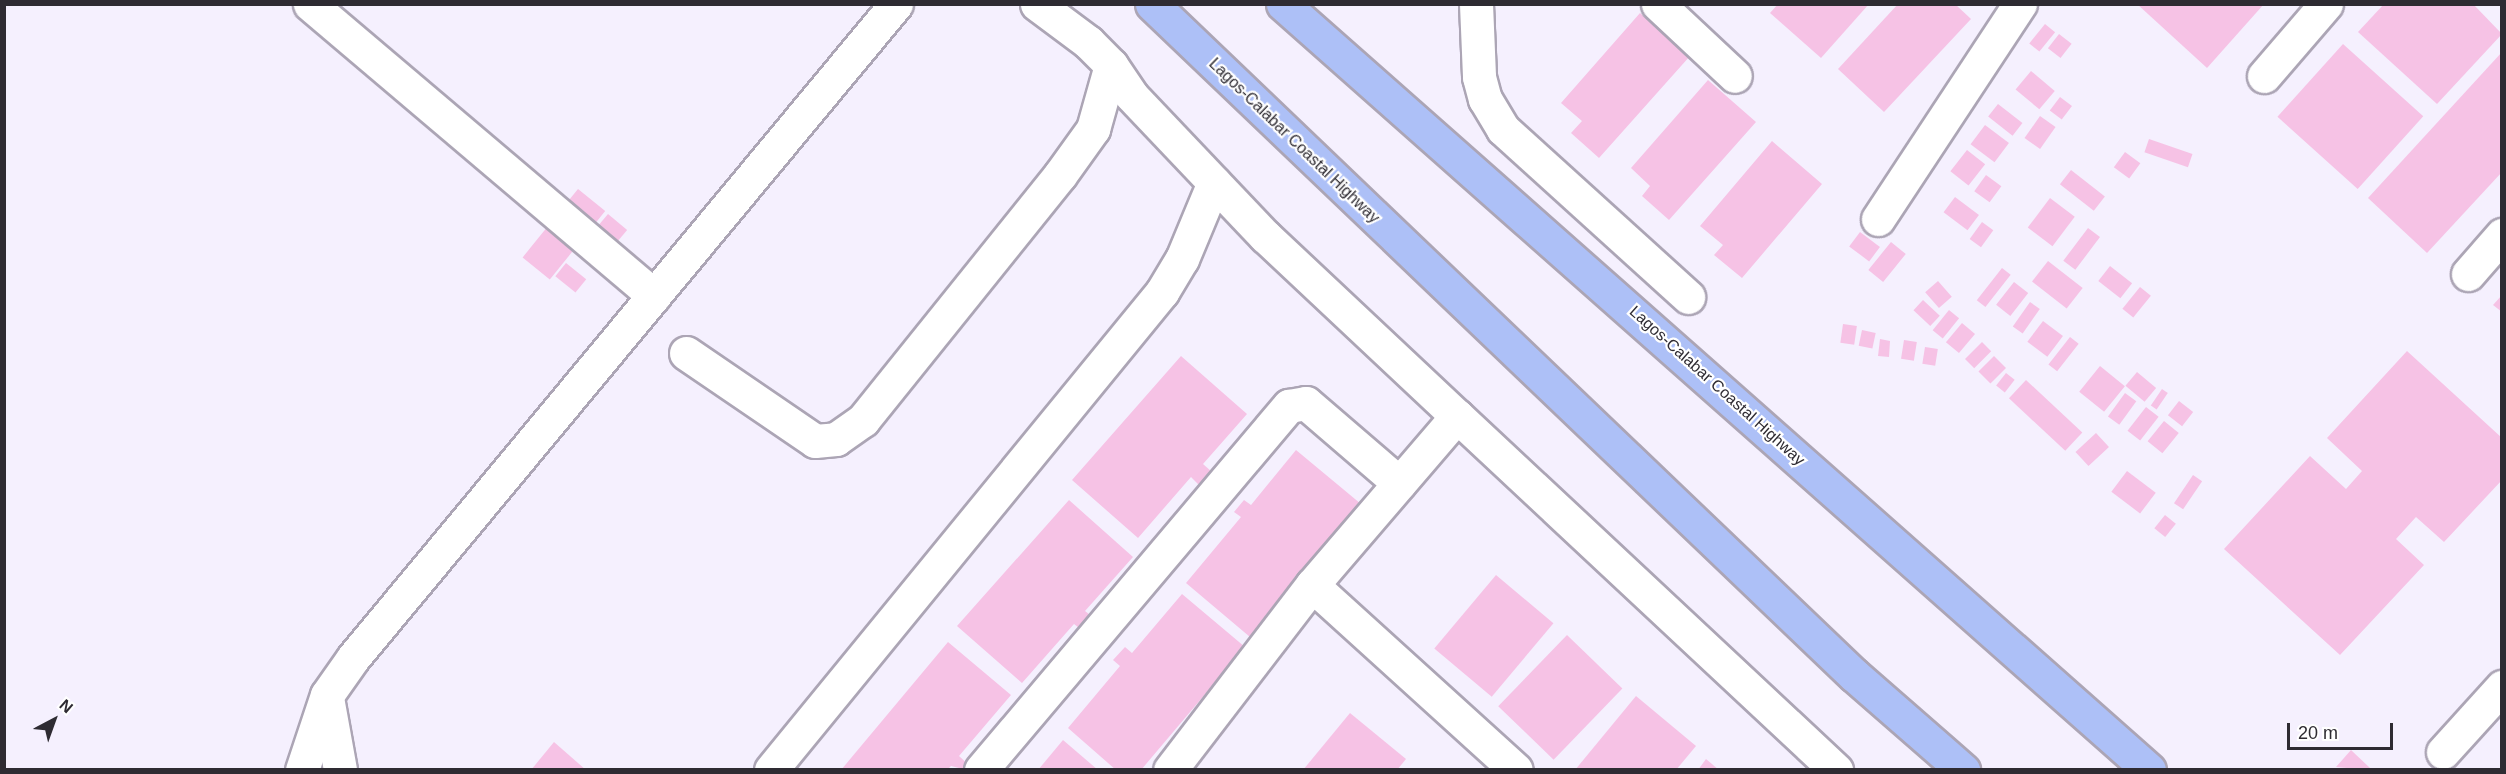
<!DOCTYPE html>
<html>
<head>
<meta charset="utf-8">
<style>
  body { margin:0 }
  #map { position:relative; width:2506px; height:774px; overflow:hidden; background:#f5f0fe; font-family:Arial,sans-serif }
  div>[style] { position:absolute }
  .building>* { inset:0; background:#f6c2e5; transform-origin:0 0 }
  .roads { filter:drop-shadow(2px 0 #aca5b5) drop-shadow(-2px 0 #aca5b5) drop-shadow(0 2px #aca5b5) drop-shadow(0 -2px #aca5b5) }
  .minor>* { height:33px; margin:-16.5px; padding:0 16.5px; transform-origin:16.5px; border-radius:16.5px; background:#fff }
  .highway>* { height:33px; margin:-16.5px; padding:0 16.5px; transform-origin:16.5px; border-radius:16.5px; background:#adc0f7 }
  span { translate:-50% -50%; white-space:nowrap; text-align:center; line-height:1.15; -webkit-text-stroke:4.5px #fff; paint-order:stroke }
  .street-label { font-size:16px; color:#2e2b32 }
  .frame { position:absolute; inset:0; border:6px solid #2e2b32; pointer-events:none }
  .north { position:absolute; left:24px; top:690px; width:60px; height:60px; -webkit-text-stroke:4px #fff; paint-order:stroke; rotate:41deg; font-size:16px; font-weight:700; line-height:24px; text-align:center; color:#2e2b32 }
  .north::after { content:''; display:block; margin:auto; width:21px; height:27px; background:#2e2b32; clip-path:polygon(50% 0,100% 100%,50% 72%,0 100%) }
  .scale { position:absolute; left:2287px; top:723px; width:106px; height:27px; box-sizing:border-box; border:3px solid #2e2b32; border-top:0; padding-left:8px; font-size:18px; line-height:21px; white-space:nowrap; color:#2e2b32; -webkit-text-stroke:4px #fff; paint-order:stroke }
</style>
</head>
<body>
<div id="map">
  <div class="building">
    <i style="clip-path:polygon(1778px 4px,1869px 4px,1821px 58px,1770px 13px)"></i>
    <i style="clip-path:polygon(1898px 4px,1955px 4px,1971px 19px,1884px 112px,1838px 69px)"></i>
    <i style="clip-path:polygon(2137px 4px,2264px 4px,2207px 68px)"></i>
    <i style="clip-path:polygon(2384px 4px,2473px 4px,2502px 34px,2437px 104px,2358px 32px)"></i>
    <i style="clip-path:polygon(1640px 13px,1690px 56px,1599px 158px,1571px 133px,1582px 121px,1561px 103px)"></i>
    <i style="left:2045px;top:24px;width:13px;height:25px;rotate:39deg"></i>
    <i style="left:2059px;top:34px;width:16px;height:18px;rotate:38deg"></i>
    <i style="left:2343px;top:44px;width:108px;height:98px;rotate:42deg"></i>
    <i style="clip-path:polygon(2502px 52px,2502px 172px,2427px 253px,2368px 198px)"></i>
    <i style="left:2031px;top:71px;width:31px;height:24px;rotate:40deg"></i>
    <i style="clip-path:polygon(1708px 80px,1756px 122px,1669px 220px,1642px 196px,1650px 186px,1631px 168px)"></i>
    <i style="left:2060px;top:97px;width:15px;height:17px;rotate:37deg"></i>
    <i style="left:1998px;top:104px;width:31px;height:16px;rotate:38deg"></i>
    <i style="left:2040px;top:116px;width:19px;height:27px;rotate:35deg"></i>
    <i style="left:1985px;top:125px;width:30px;height:24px;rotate:37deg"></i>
    <i style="left:2149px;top:139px;width:46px;height:14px;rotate:19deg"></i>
    <i style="clip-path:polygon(1772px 141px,1822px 184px,1742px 278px,1714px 255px,1723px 245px,1700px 226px)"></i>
    <i style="left:1967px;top:150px;width:23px;height:27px;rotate:38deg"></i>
    <i style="left:2125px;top:152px;width:19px;height:19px;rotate:36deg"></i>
    <i style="left:2071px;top:170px;width:43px;height:18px;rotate:38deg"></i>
    <i style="left:1986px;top:175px;width:19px;height:20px;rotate:36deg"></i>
    <i style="left:578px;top:189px;width:35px;height:88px;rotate:39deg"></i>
    <i style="left:1955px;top:197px;width:30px;height:19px;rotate:37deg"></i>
    <i style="left:2050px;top:198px;width:31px;height:37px;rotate:37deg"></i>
    <i style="left:608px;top:214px;width:25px;height:17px;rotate:40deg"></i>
    <i style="left:1982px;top:222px;width:14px;height:21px;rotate:36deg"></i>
    <i style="left:2088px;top:228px;width:15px;height:41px;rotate:37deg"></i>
    <i style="left:1860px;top:232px;width:25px;height:18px;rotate:37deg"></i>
    <i style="left:1891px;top:242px;width:19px;height:36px;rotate:39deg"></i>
    <i style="left:2048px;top:261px;width:44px;height:26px;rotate:38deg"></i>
    <i style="left:566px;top:263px;width:26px;height:17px;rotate:39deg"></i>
    <i style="left:2110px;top:266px;width:28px;height:19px;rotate:38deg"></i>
    <i style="left:2002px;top:268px;width:11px;height:41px;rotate:38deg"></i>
    <i style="left:1938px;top:281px;width:21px;height:17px;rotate:49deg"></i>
    <i style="left:2014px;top:282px;width:18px;height:29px;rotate:38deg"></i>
    <i style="left:2140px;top:287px;width:14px;height:28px;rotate:39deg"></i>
    <i style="clip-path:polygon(2502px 295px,2502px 312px,2493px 305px)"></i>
    <i style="left:1923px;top:300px;width:23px;height:14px;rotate:43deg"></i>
    <i style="left:2030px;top:302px;width:12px;height:30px;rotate:35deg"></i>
    <i style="left:1949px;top:310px;width:13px;height:26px;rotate:39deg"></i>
    <i style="left:2043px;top:321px;width:25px;height:26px;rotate:37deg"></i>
    <i style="left:1962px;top:323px;width:17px;height:25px;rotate:40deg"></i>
    <i style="left:1843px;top:324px;width:14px;height:19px;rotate:8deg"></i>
    <i style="left:1862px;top:330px;width:14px;height:16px;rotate:12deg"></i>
    <i style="left:2070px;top:337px;width:11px;height:35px;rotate:38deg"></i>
    <i style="clip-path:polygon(1880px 339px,1890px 341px,1889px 357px,1878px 356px)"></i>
    <i style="left:1904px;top:340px;width:13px;height:19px;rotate:9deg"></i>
    <i style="left:1982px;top:342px;width:13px;height:24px;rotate:45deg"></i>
    <i style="left:1925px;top:347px;width:13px;height:17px;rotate:9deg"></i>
    <i style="clip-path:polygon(2407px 351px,2502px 438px,2502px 480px,2444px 542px,2416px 517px,2396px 539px,2424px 565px,2340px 655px,2224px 549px,2310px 456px,2346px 489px,2362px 471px,2327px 438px)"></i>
    <i style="clip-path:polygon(1181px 356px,1247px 414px,1203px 464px,1212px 472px,1200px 486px,1191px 477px,1138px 538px,1072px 480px)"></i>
    <i style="left:1994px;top:356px;width:17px;height:22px;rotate:45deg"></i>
    <i style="left:2100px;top:366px;width:32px;height:33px;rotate:39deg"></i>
    <i style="left:2137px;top:372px;width:25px;height:18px;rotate:40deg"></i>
    <i style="left:2006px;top:373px;width:11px;height:16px;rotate:38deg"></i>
    <i style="left:2026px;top:380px;width:77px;height:25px;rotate:43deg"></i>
    <i style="left:2162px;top:389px;width:7px;height:20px;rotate:34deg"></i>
    <i style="left:2125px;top:393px;width:14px;height:29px;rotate:36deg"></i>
    <i style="left:2179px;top:401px;width:18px;height:18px;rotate:38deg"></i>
    <i style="left:2146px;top:407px;width:16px;height:30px;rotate:38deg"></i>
    <i style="left:2164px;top:421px;width:19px;height:26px;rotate:39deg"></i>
    <i style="left:2096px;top:433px;width:19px;height:28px;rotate:47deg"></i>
    <i style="clip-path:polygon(1296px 450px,1361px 504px,1250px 637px,1186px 583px,1241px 517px,1234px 512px,1244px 500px,1251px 505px)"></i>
    <i style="left:2127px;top:471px;width:36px;height:26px;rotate:37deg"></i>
    <i style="left:2193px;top:475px;width:11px;height:34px;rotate:34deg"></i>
    <i style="clip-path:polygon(1069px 500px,1133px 557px,1085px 611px,1094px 618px,1083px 631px,1074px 624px,1022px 683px,957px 626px)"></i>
    <i style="left:2165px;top:515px;width:14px;height:17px;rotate:39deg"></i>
    <i style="left:1496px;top:575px;width:75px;height:96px;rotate:40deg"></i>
    <i style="clip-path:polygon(1182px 594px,1245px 647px,1141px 770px,1116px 770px,1068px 728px,1120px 666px,1113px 660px,1125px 647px,1132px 653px)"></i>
    <i style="left:1567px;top:635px;width:77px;height:99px;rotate:44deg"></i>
    <i style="clip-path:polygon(948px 642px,1011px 695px,959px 756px,970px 766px,967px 770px,951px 766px,947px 770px,841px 770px)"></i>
    <i style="clip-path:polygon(1636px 696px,1696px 746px,1676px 770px,1575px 770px)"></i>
    <i style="clip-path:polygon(1350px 713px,1406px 759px,1397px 770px,1303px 770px)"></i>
    <i style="clip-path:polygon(1063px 740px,1098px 770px,1038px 770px)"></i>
    <i style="clip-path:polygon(554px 742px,586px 770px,531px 770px)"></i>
    <i style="clip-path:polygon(2351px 750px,2370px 768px,2369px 770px,2336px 767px)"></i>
    <i style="clip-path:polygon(1706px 759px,1719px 770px,1698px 770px)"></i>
  </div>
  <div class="roads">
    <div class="minor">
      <i style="left:310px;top:4px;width:451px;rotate:40.3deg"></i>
      <i style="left:1037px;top:4px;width:64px;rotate:36.7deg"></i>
      <i style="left:1088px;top:42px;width:33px;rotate:45deg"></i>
      <i style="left:1111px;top:65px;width:36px;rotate:56deg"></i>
      <i style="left:1131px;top:95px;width:195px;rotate:46.5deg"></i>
      <i style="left:1265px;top:236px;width:263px;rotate:43.2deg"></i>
      <i style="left:1457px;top:416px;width:223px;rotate:130.6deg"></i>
      <i style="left:1312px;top:585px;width:233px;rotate:127.5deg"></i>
      <i style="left:1476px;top:4px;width:73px;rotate:87.6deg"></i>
      <i style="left:1479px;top:77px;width:23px;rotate:75deg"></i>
      <i style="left:1485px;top:99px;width:35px;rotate:59deg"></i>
      <i style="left:1503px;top:129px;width:250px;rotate:42.2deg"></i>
      <i style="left:1658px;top:4px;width:105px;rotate:43.1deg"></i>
      <i style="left:2264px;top:76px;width:95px;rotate:-49.3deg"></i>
      <i style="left:1878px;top:219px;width:258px;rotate:-56.6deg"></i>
      <i style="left:2468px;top:274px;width:52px;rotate:-48.9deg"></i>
      <i style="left:686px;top:353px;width:156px;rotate:34.3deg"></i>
      <i style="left:815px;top:441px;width:21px;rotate:-5deg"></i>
      <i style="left:836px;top:439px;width:33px;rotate:-35deg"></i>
      <i style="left:863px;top:420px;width:314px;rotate:-51.2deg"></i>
      <i style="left:1060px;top:175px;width:57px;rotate:-54.3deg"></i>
      <i style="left:1093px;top:129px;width:66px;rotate:-74.3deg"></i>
      <i style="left:1457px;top:416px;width:519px;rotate:43.05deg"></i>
      <i style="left:1312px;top:585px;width:275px;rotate:42.2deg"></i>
      <i style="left:328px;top:703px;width:68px;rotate:79.8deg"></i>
      <i style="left:2443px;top:752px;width:88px;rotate:-47.8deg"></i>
      <i style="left:302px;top:770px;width:79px;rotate:-71.6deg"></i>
      <i style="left:327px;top:695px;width:45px;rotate:-54.9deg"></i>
      <i style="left:353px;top:658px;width:850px;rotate:-50.3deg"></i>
      <i style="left:771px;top:770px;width:618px;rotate:-50.72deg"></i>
      <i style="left:1162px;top:292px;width:39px;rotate:-59deg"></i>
      <i style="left:1182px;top:259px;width:83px;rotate:-67.4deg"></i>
      <i style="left:981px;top:770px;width:477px;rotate:-49.8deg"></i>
      <i style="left:1289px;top:406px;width:17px;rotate:-10deg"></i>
      <i style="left:1306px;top:403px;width:123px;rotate:40.7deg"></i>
    </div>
    <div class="highway">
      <i style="left:1152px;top:4px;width:971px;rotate:43.71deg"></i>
      <i style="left:1854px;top:675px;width:145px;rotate:41.1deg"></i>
      <i style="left:1283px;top:4px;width:1156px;rotate:41.49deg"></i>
    </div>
  </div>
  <div class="street-label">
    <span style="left:1294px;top:141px;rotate:44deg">Lagos-Calabar Coastal Highway</span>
    <span style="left:1717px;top:386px;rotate:42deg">Lagos-Calabar Coastal Highway</span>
  </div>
  <div class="frame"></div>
  <div class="north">N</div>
  <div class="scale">20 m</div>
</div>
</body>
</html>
